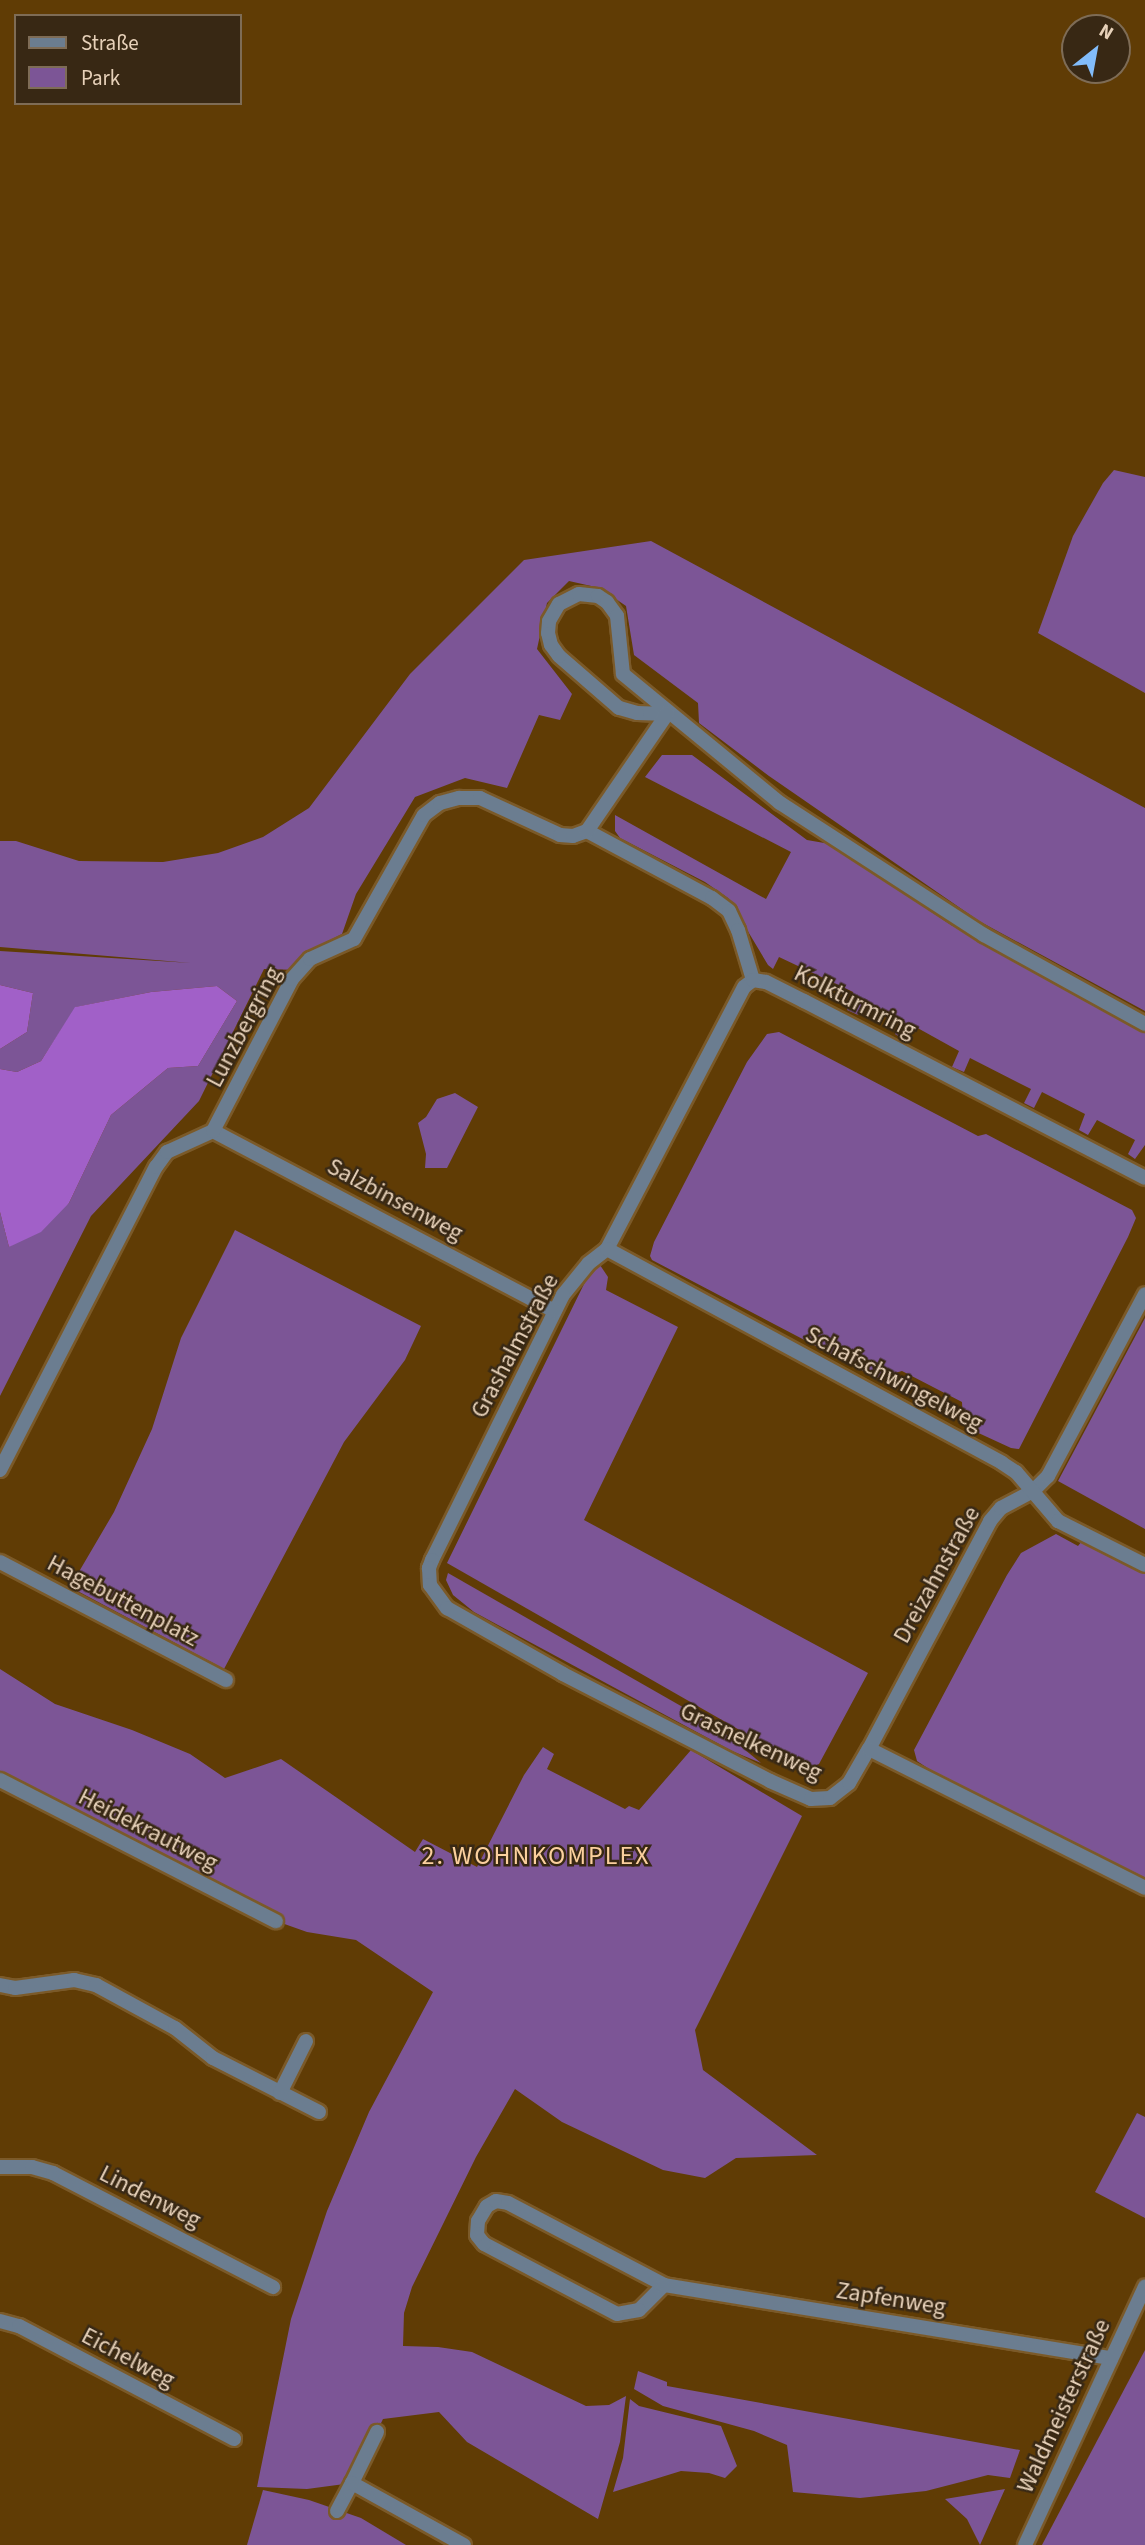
<!DOCTYPE html>
<html>
<head>
<meta charset="utf-8">
<style>
  body { margin:0 }
  #map { position:relative; width:1145px; height:2545px; overflow:hidden; background:#603c05; font-family:"Source Sans 3",sans-serif }
  div>[style] { position:absolute }
  .green>* { inset:0; background:#7c5596 }
  .forest>* { inset:0; background:#a160c8 }
  .roads { filter:drop-shadow(2px 0 #7b5a29) drop-shadow(-2px 0 #7b5a29) drop-shadow(0 2px #7b5a29) drop-shadow(0 -2px #7b5a29) }
  .street>* { height:14px; margin:-7px; padding:0 7px; transform-origin:7px; border-radius:7px; background:#6b7d90 }
  span { translate:-50% -50%; white-space:nowrap; text-align:center; line-height:1.15; -webkit-text-stroke:5px #382814; paint-order:stroke }
  .street-label { font-size:24px; color:#e7d1b9 }
  .neighbourhood-label { font-size:26px; color:#fbd09e; letter-spacing:2px }
  .legend { position:absolute; left:14px; top:14px; width:228px; height:91px; box-sizing:border-box; background:#382814; border:2px solid #7e6c56; margin:0; padding:9px 12px; list-style:none; font-size:21px; color:#e7d1b9 }
  .legend li { display:flex; align-items:center; gap:14px; height:35px }
  .legend b { width:35px; border:2px solid #7e6c56 }
  .north { position:absolute; left:1061px; top:14px; width:70px; height:70px; box-sizing:border-box; background:#382814; border:2px solid #7e6c56; border-radius:50%; rotate:31deg; font-size:19px; font-weight:700; line-height:28px; text-align:center; color:#e7d1b9 }
  .north::after { content:''; display:block; margin:auto; width:24px; height:32px; background:#82bcfa; clip-path:polygon(50% 0,100% 100%,50% 72%,0 100%) }
</style>
</head>
<body>
<div id="map">
  <div class="green">
    <i style="clip-path:polygon(1114px 470px,1145px 477px,1145px 693px,1038px 633px,1073px 536px,1103px 483px)"></i>
    <i style="clip-path:polygon(651px 541px,1145px 808px,1145px 1011px,979px 921px,769px 776px,699px 723px,698px 703px,634px 655px,626px 606px,600px 588px,569px 581px,547px 603px,537px 649px,572px 694px,560px 720px,539px 715px,507px 788px,465px 778px,415px 797px,356px 894px,342px 934px,307px 952px,299px 970px,264px 969px,199px 1101px,91px 1216px,0 1396px,0 1212px,9px 1247px,69px 1203px,111px 1115px,168px 1068px,198px 1066px,237px 1001px,217px 986px,151px 992px,76px 1007px,41px 1061px,17px 1072px,0 1069px,0 1049px,27px 1032px,33px 993px,0 985px,0 951px,191px 963px,0 947px,0 841px,16px 841px,79px 861px,163px 862px,218px 853px,263px 837px,309px 808px,410px 674px,524px 560px)"></i>
    <i style="clip-path:polygon(662px 755px,692px 755px,807px 840px,830px 844px,951px 925px,1145px 1031px,1145px 1145px,1135px 1159px,1128px 1154px,1135px 1140px,1097px 1120px,1088px 1135px,1079px 1130px,1085px 1114px,1042px 1092px,1034px 1108px,1024px 1103px,1031px 1089px,970px 1058px,964px 1072px,952px 1067px,959px 1051px,914px 1026px,906px 1041px,895px 1034px,901px 1019px,865px 1001px,858px 1015px,847px 1010px,853px 992px,779px 957px,773px 969px,768px 965px,728px 898px,705px 882px,620px 838px,615px 831px,615px 815px,766px 899px,791px 852px,645px 777px)"></i>
    <i style="clip-path:polygon(779px 1032px,978px 1136px,986px 1134px,1132px 1210px,1136px 1218px,1128px 1237px,1019px 1449px,1011px 1448px,972px 1430px,963px 1423px,962px 1402px,902px 1371px,877px 1378px,652px 1260px,650px 1256px,654px 1242px,747px 1062px,767px 1034px)"></i>
    <i style="clip-path:polygon(455px 1093px,478px 1107px,447px 1168px,425px 1168px,426px 1154px,418px 1123px,426px 1117px,437px 1099px)"></i>
    <i style="clip-path:polygon(235px 1230px,421px 1326px,405px 1360px,344px 1442px,224px 1669px,70px 1587px,114px 1512px,152px 1429px,181px 1338px)"></i>
    <i style="clip-path:polygon(600px 1265px,608px 1277px,606px 1290px,678px 1327px,584px 1520px,868px 1673px,819px 1764px,808px 1769px,447px 1563px,586px 1280px)"></i>
    <i style="clip-path:polygon(1145px 1318px,1145px 1529px,1058px 1481px)"></i>
    <i style="clip-path:polygon(1056px 1534px,1078px 1546px,1082px 1541px,1145px 1574px,1145px 1881px,935px 1773px,917px 1761px,914px 1750px,1007px 1575px,1021px 1553px)"></i>
    <i style="clip-path:polygon(448px 1573px,716px 1726px,761px 1763px,732px 1751px,474px 1612px,453px 1595px,446px 1580px)"></i>
    <i style="clip-path:polygon(0 1669px,55px 1704px,132px 1730px,190px 1754px,225px 1778px,281px 1759px,415px 1852px,423px 1839px,477px 1867px,524px 1775px,543px 1747px,554px 1754px,547px 1769px,625px 1809px,629px 1806px,639px 1810px,691px 1750px,802px 1816px,695px 2030px,703px 2070px,817px 2155px,736px 2158px,705px 2178px,663px 2170px,562px 2122px,515px 2089px,476px 2157px,412px 2287px,404px 2313px,403px 2346px,438px 2347px,472px 2352px,586px 2406px,609px 2405px,626px 2396px,620px 2442px,598px 2519px,467px 2442px,439px 2412px,383px 2419px,352px 2483px,307px 2489px,257px 2487px,291px 2319px,327px 2211px,369px 2112px,433px 1992px,356px 1940px,307px 1932px,276px 1921px,0 1780px)"></i>
    <i style="clip-path:polygon(1137px 2113px,1145px 2117px,1145px 2218px,1095px 2192px)"></i>
    <i style="clip-path:polygon(1145px 2350px,1145px 2545px,1042px 2545px)"></i>
    <i style="clip-path:polygon(638px 2371px,667px 2382px,667px 2386px,1020px 2450px,1010px 2478px,988px 2475px,926px 2491px,860px 2498px,793px 2492px,787px 2445px,754px 2431px,663px 2406px,634px 2389px)"></i>
    <i style="clip-path:polygon(630px 2399px,639px 2406px,721px 2426px,737px 2466px,725px 2478px,709px 2473px,681px 2471px,613px 2492px,623px 2458px)"></i>
    <i style="clip-path:polygon(1005px 2489px,980px 2545px,967px 2519px,945px 2499px)"></i>
    <i style="clip-path:polygon(263px 2490px,309px 2500px,361px 2518px,406px 2545px,247px 2545px)"></i>
  </div>
  <div class="forest">
    <i style="clip-path:polygon(0 985px,33px 993px,27px 1032px,0 1049px)"></i>
    <i style="clip-path:polygon(217px 986px,237px 1001px,198px 1066px,168px 1068px,111px 1115px,69px 1203px,41px 1232px,9px 1247px,0 1212px,0 1069px,17px 1072px,41px 1061px,75px 1007px,151px 992px)"></i>
  </div>
  <div class="roads">
    <div class="street">
      <i style="left:667px;top:714px;width:30px;rotate:-178deg"></i>
      <i style="left:637px;top:713px;width:19px;rotate:-164deg"></i>
      <i style="left:619px;top:708px;width:79px;rotate:-139.1deg"></i>
      <i style="left:559px;top:656px;width:14px;rotate:-126deg"></i>
      <i style="left:551px;top:645px;width:12px;rotate:-104deg"></i>
      <i style="left:548px;top:633px;width:12px;rotate:-85deg"></i>
      <i style="left:549px;top:621px;width:20px;rotate:-60deg"></i>
      <i style="left:559px;top:604px;width:22px;rotate:-27deg"></i>
      <i style="left:579px;top:594px;width:19px;rotate:6deg"></i>
      <i style="left:598px;top:596px;width:11px;rotate:34deg"></i>
      <i style="left:607px;top:602px;width:17px;rotate:54deg"></i>
      <i style="left:617px;top:616px;width:58px;rotate:84.1deg"></i>
      <i style="left:623px;top:674px;width:203px;rotate:39.4deg"></i>
      <i style="left:780px;top:803px;width:243px;rotate:32.9deg"></i>
      <i style="left:984px;top:935px;width:184px;rotate:28.9deg"></i>
      <i style="left:587px;top:831px;width:142px;rotate:28.2deg"></i>
      <i style="left:712px;top:898px;width:21px;rotate:37deg"></i>
      <i style="left:729px;top:911px;width:21px;rotate:65deg"></i>
      <i style="left:738px;top:930px;width:52px;rotate:73.3deg"></i>
      <i style="left:753px;top:980px;width:11px;rotate:142deg"></i>
      <i style="left:744px;top:987px;width:296px;rotate:117.6deg"></i>
      <i style="left:607px;top:1249px;width:24px;rotate:142deg"></i>
      <i style="left:588px;top:1264px;width:40px;rotate:129deg"></i>
      <i style="left:563px;top:1295px;width:296px;rotate:116.3deg"></i>
      <i style="left:432px;top:1560px;width:9px;rotate:111deg"></i>
      <i style="left:429px;top:1568px;width:17px;rotate:87deg"></i>
      <i style="left:430px;top:1585px;width:29px;rotate:54deg"></i>
      <i style="left:447px;top:1608px;width:133px;rotate:29.6deg"></i>
      <i style="left:563px;top:1674px;width:233px;rotate:27.3deg"></i>
      <i style="left:770px;top:1781px;width:45px;rotate:23.7deg"></i>
      <i style="left:811px;top:1799px;width:19px;rotate:-3deg"></i>
      <i style="left:830px;top:1798px;width:24px;rotate:-38deg"></i>
      <i style="left:849px;top:1783px;width:39px;rotate:-60deg"></i>
      <i style="left:869px;top:1749px;width:258px;rotate:-62deg"></i>
      <i style="left:990px;top:1521px;width:17px;rotate:-50deg"></i>
      <i style="left:1001px;top:1508px;width:36px;rotate:-28deg"></i>
      <i style="left:1033px;top:1491px;width:21px;rotate:-45deg"></i>
      <i style="left:1048px;top:1476px;width:206px;rotate:-61.9deg"></i>
      <i style="left:753px;top:980px;width:13px;rotate:9deg"></i>
      <i style="left:766px;top:982px;width:42px;rotate:26.6deg"></i>
      <i style="left:804px;top:1001px;width:384px;rotate:27.4deg"></i>
      <i style="left:213px;top:1131px;width:386px;rotate:27.8deg"></i>
      <i style="left:607px;top:1249px;width:449px;rotate:28.4deg"></i>
      <i style="left:1002px;top:1463px;width:17px;rotate:33deg"></i>
      <i style="left:1016px;top:1472px;width:65px;rotate:49.4deg"></i>
      <i style="left:1058px;top:1521px;width:97px;rotate:26.8deg"></i>
      <i style="left:0;top:1470px;width:341px;rotate:-62.8deg"></i>
      <i style="left:156px;top:1167px;width:19px;rotate:-54deg"></i>
      <i style="left:167px;top:1152px;width:51px;rotate:-24.5deg"></i>
      <i style="left:213px;top:1131px;width:171px;rotate:-62.5deg"></i>
      <i style="left:292px;top:979px;width:27px;rotate:-48deg"></i>
      <i style="left:310px;top:959px;width:48px;rotate:-24.4deg"></i>
      <i style="left:354px;top:939px;width:142px;rotate:-60.6deg"></i>
      <i style="left:424px;top:815px;width:20px;rotate:-37deg"></i>
      <i style="left:440px;top:803px;width:20px;rotate:-15deg"></i>
      <i style="left:459px;top:798px;width:21px"></i>
      <i style="left:480px;top:798px;width:88px;rotate:24.8deg"></i>
      <i style="left:560px;top:835px;width:13px;rotate:4deg"></i>
      <i style="left:573px;top:836px;width:15px;rotate:-20deg"></i>
      <i style="left:587px;top:831px;width:142px;rotate:-55.6deg"></i>
      <i style="left:0;top:1562px;width:255px;rotate:27.6deg"></i>
      <i style="left:869px;top:1749px;width:309px;rotate:26.7deg"></i>
      <i style="left:0;top:1780px;width:310px;rotate:27.1deg"></i>
      <i style="left:0;top:1985px;width:15px;rotate:11deg"></i>
      <i style="left:15px;top:1988px;width:60px;rotate:-7.7deg"></i>
      <i style="left:74px;top:1980px;width:23px;rotate:13deg"></i>
      <i style="left:96px;top:1985px;width:90px;rotate:28.6deg"></i>
      <i style="left:175px;top:2028px;width:48px;rotate:38.3deg"></i>
      <i style="left:213px;top:2058px;width:119px;rotate:27deg"></i>
      <i style="left:280px;top:2093px;width:58px;rotate:-63.4deg"></i>
      <i style="left:0;top:2167px;width:32px"></i>
      <i style="left:32px;top:2167px;width:22px;rotate:16deg"></i>
      <i style="left:53px;top:2173px;width:248px;rotate:27.4deg"></i>
      <i style="left:664px;top:2285px;width:35px;rotate:135deg"></i>
      <i style="left:639px;top:2310px;width:22px;rotate:170deg"></i>
      <i style="left:617px;top:2314px;width:150px;rotate:-152.2deg"></i>
      <i style="left:484px;top:2244px;width:11px;rotate:-128deg"></i>
      <i style="left:477px;top:2235px;width:14px;rotate:-86deg"></i>
      <i style="left:478px;top:2221px;width:17px;rotate:-59deg"></i>
      <i style="left:487px;top:2206px;width:10px;rotate:-29deg"></i>
      <i style="left:496px;top:2201px;width:12px;rotate:9deg"></i>
      <i style="left:508px;top:2203px;width:176px;rotate:27.7deg"></i>
      <i style="left:664px;top:2285px;width:453px;rotate:9.3deg"></i>
      <i style="left:0;top:2321px;width:20px;rotate:15deg"></i>
      <i style="left:19px;top:2326px;width:243px;rotate:27.7deg"></i>
      <i style="left:352px;top:2483px;width:57px;rotate:-63.9deg"></i>
      <i style="left:337px;top:2511px;width:32px;rotate:-62deg"></i>
      <i style="left:352px;top:2483px;width:128px;rotate:29deg"></i>
      <i style="left:1025px;top:2545px;width:285px;rotate:-65.1deg"></i>
    </div>
  </div>
  <div class="street-label">
    <span style="left:855px;top:1002px;rotate:27deg">Kolkturmring</span>
    <span style="left:244px;top:1027px;rotate:-62deg">Lunzbergring</span>
    <span style="left:395px;top:1200px;rotate:28deg">Salzbinsenweg</span>
    <span style="left:515px;top:1346px;rotate:-62deg">Grashalmstraße</span>
    <span style="left:894px;top:1379px;rotate:28deg">Schafschwingelweg</span>
    <span style="left:937px;top:1575px;rotate:-61deg">Dreizahnstraße</span>
    <span style="left:123px;top:1601px;rotate:28deg">Hagebuttenplatz</span>
    <span style="left:751px;top:1742px;rotate:25deg">Grasnelkenweg</span>
    <span style="left:148px;top:1830px;rotate:27deg">Heidekrautweg</span>
    <span style="left:150px;top:2197px;rotate:27deg">Lindenweg</span>
    <span style="left:891px;top:2299px;rotate:9deg">Zapfenweg</span>
    <span style="left:128px;top:2358px;rotate:28deg">Eichelweg</span>
    <span style="left:1064px;top:2406px;rotate:-65deg">Waldmeisterstraße</span>
  </div>
  <div class="neighbourhood-label">
    <span style="left:536px;top:1856px">2. WOHNKOMPLEX</span>
  </div>
  <ul class="legend">
  <li><b style="height:9px;background:#6b7d90"></b>Straße</li>
  <li><b style="height:19px;background:#7c5596"></b>Park</li>
  </ul>
  <div class="north">N</div>
</div>
</body>
</html>
